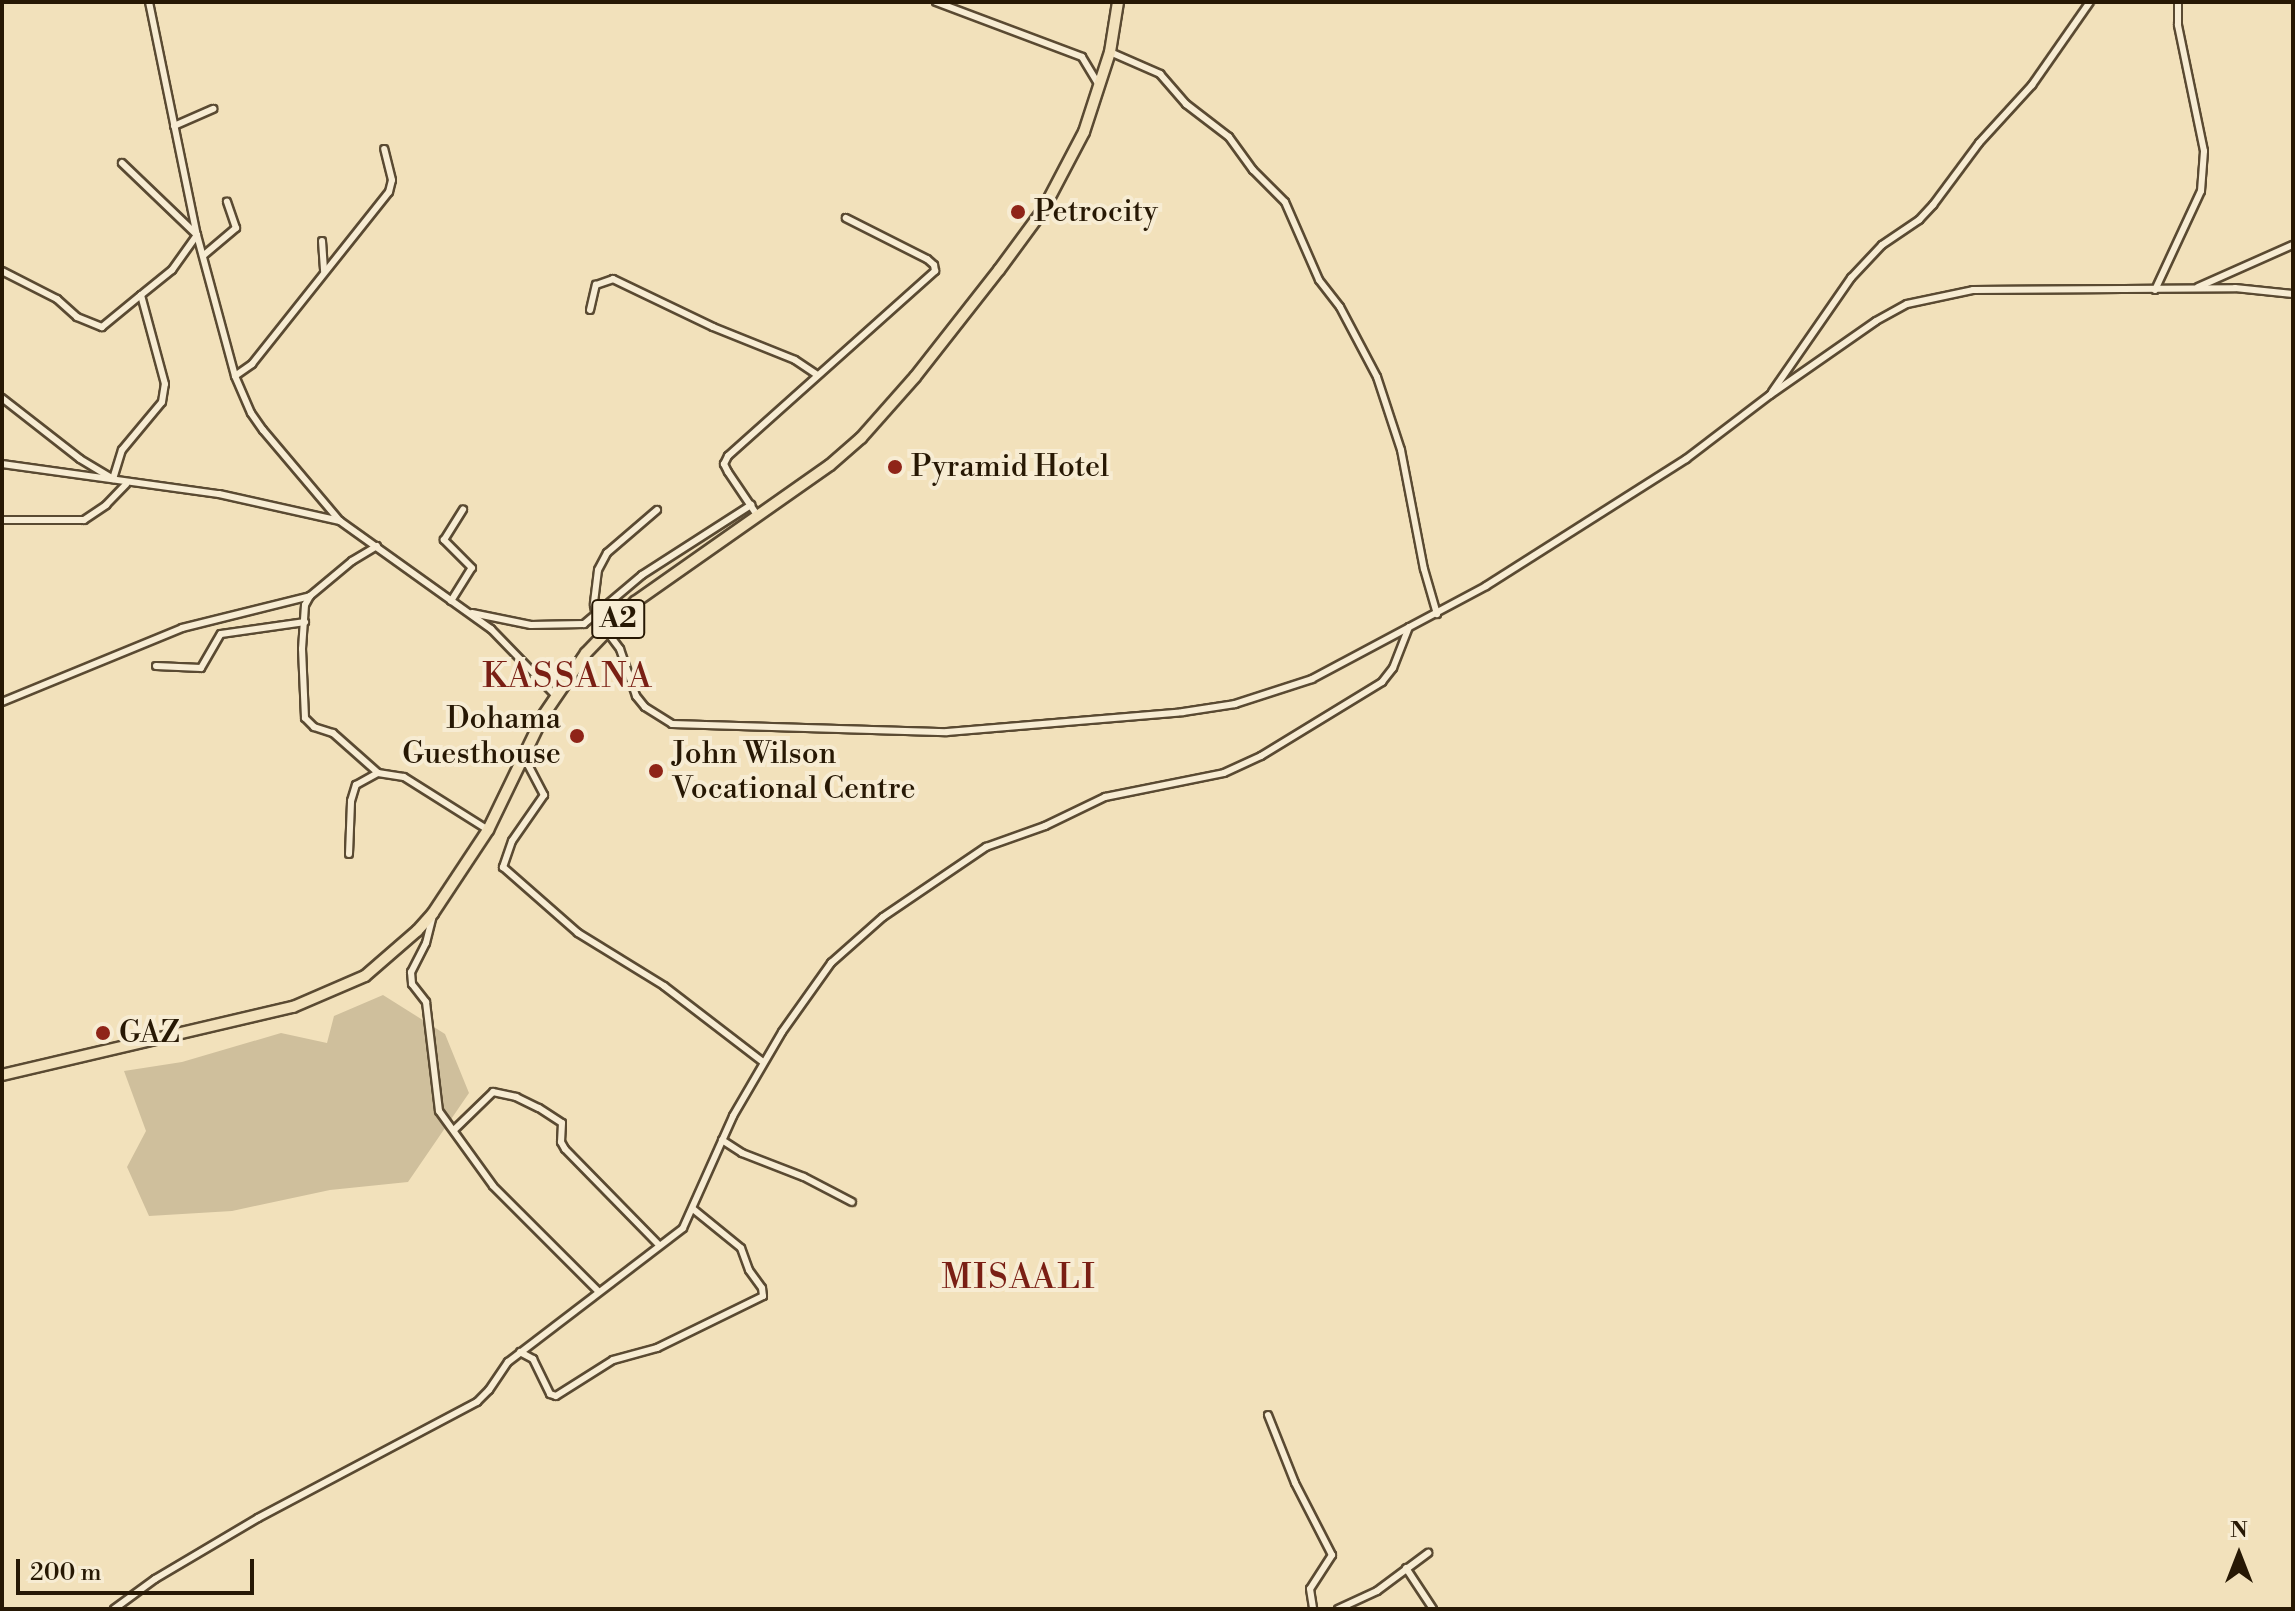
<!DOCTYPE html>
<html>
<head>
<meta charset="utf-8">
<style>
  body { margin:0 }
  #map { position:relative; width:2295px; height:1611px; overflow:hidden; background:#f2e1bb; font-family:"Libre Bodoni",serif }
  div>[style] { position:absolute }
  .green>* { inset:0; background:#cfbf9c }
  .roads { filter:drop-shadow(2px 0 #5a4a32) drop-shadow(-2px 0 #5a4a32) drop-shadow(0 2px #5a4a32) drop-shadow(0 -2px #5a4a32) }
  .street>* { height:6px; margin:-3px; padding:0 3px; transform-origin:3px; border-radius:3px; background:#f7ecd3 }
  .primary>* { height:10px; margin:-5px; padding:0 5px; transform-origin:5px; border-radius:5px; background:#f2e1bb }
  .dots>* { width:22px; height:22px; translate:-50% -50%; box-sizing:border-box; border:4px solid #f7ecd3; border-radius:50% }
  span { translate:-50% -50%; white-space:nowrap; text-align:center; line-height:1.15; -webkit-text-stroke:8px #f7ecd3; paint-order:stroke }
  .shield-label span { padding:2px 6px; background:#f7ecd3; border:2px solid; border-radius:6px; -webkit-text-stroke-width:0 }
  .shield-label { font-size:28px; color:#271804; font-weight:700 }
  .poi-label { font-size:30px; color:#271804 }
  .left { translate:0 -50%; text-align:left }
  .right { translate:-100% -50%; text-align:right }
  .quarter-label { font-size:34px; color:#7a1f14; letter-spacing:2px }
  .frame { position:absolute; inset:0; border:4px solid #271804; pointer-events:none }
  .north { position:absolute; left:2199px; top:1515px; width:80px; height:80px; -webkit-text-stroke:6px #f7ecd3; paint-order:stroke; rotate:0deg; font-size:22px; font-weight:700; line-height:32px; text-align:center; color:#271804 }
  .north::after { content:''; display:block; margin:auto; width:28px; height:36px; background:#271804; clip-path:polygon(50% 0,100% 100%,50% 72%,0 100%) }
  .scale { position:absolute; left:16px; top:1559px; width:238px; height:36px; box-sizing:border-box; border:4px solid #271804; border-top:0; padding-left:10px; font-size:24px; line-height:28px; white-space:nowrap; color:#271804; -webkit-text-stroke:6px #f7ecd3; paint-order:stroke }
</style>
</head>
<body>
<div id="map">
  <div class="green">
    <i style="clip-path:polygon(383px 995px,445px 1034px,469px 1093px,408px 1182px,330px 1190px,232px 1211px,149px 1216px,127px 1167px,146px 1131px,124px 1071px,182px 1062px,281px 1033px,327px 1043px,334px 1016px)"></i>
  </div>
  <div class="roads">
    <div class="street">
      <i style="left:149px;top:2px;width:238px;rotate:78.4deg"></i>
      <i style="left:197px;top:235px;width:146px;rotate:74.9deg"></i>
      <i style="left:235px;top:376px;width:40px;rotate:66.6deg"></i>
      <i style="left:251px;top:413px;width:21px;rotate:55deg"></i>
      <i style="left:263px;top:430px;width:119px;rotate:49.8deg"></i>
      <i style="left:936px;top:2px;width:156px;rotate:20.6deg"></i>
      <i style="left:1082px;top:57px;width:31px;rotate:59deg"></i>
      <i style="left:1110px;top:52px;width:55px;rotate:23.7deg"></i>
      <i style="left:1160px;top:74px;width:40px;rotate:49deg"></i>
      <i style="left:1186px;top:104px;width:54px;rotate:37.5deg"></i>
      <i style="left:1229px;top:137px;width:41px;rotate:54deg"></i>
      <i style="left:1253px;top:170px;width:45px;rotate:45deg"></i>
      <i style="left:1285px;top:202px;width:85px;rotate:66.4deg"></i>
      <i style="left:1319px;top:280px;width:34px;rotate:52deg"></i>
      <i style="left:1340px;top:307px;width:79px;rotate:62.1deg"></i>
      <i style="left:1377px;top:377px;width:77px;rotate:71.8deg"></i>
      <i style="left:1401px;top:450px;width:121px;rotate:79.1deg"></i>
      <i style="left:1424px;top:569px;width:47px;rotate:73.9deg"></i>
      <i style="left:174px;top:126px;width:43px;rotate:-23.6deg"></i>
      <i style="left:322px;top:241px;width:30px;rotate:86deg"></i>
      <i style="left:204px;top:255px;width:42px;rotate:-40.2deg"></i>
      <i style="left:236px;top:228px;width:28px;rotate:-109deg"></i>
      <i style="left:2px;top:271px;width:62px;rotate:27deg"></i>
      <i style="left:57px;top:299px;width:27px;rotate:42deg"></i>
      <i style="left:77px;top:317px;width:27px;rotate:22deg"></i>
      <i style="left:102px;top:327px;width:50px;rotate:-39.4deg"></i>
      <i style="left:2198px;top:287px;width:104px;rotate:-23.9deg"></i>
      <i style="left:2155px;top:290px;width:109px;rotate:-65.1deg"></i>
      <i style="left:2201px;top:191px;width:40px;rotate:-85.7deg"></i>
      <i style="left:2204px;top:151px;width:129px;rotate:-101.7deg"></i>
      <i style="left:2178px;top:25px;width:23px;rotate:-90deg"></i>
      <i style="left:590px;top:310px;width:26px;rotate:-77deg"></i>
      <i style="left:596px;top:285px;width:18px;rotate:-19deg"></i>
      <i style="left:613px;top:279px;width:111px;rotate:25.6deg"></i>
      <i style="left:713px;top:327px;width:88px;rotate:21.9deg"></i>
      <i style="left:795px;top:360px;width:27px;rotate:34deg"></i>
      <i style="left:235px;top:376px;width:21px;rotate:-35deg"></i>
      <i style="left:252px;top:364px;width:220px;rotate:-51.5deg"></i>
      <i style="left:389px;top:192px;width:12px;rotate:-76deg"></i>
      <i style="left:392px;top:180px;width:32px;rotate:-104deg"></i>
      <i style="left:1772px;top:392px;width:139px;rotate:-55.3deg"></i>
      <i style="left:1851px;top:278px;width:45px;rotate:-46.8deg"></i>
      <i style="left:1882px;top:245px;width:45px;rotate:-34deg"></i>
      <i style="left:1919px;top:220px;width:21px;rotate:-47deg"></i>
      <i style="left:1933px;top:205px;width:77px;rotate:-53.4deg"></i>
      <i style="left:1979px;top:143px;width:79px;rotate:-47.6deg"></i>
      <i style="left:2032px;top:85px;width:101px;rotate:-55.1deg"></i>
      <i style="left:2px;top:398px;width:99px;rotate:38deg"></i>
      <i style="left:80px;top:459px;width:39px;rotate:31deg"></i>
      <i style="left:113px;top:479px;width:30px;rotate:-73deg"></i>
      <i style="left:122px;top:450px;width:62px;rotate:-50.2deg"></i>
      <i style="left:162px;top:402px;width:18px;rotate:-81deg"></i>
      <i style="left:165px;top:384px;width:92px;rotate:-105.1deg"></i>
      <i style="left:141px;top:295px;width:40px;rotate:-39deg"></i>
      <i style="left:172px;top:270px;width:43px;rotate:-54.5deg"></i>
      <i style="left:197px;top:235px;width:104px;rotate:-136.2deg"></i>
      <i style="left:2px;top:464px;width:219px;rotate:7.9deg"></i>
      <i style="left:219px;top:494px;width:124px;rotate:12.6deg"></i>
      <i style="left:340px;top:521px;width:186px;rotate:35.6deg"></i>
      <i style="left:491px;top:629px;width:93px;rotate:45.9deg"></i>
      <i style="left:657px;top:510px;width:66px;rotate:139.3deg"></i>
      <i style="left:607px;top:553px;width:19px;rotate:118deg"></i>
      <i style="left:598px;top:570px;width:35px;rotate:97deg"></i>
      <i style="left:594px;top:605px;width:12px;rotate:81deg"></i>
      <i style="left:596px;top:617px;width:40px;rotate:53deg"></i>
      <i style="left:620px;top:649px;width:50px;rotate:71.2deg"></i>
      <i style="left:636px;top:696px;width:14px;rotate:51deg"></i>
      <i style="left:645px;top:707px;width:32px;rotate:32deg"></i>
      <i style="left:672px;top:724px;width:275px;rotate:1.7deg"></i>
      <i style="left:947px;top:732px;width:237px;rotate:-4.8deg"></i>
      <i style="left:1183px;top:712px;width:53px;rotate:-8.7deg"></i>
      <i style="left:1235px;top:704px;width:81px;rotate:-18deg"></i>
      <i style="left:1312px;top:679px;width:197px;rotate:-28.1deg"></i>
      <i style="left:1486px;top:586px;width:237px;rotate:-32.4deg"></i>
      <i style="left:1686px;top:459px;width:106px;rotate:-37.3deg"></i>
      <i style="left:1770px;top:395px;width:129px;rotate:-34.9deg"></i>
      <i style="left:1876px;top:321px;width:35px;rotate:-29deg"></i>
      <i style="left:1907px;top:304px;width:67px;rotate:-12deg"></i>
      <i style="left:1973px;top:290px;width:262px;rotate:-0.4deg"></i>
      <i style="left:2235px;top:288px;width:58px;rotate:5.9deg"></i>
      <i style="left:757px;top:515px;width:52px;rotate:-124deg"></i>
      <i style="left:728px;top:472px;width:9px;rotate:-117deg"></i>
      <i style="left:724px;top:464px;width:9px;rotate:-63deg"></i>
      <i style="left:728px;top:456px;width:278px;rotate:-41.8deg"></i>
      <i style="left:935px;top:271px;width:6px;rotate:-99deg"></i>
      <i style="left:934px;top:265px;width:9px;rotate:-139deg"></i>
      <i style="left:927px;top:259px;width:91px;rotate:-153.2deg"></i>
      <i style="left:2px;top:520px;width:82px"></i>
      <i style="left:84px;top:520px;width:27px;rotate:-34deg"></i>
      <i style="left:106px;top:505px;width:29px;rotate:-46deg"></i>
      <i style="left:377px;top:546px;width:29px;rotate:149deg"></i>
      <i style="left:352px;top:561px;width:55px;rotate:140.2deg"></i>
      <i style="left:310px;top:596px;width:10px;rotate:119deg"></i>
      <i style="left:305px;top:605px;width:44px;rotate:93.9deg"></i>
      <i style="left:302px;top:649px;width:69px;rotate:87.5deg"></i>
      <i style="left:305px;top:718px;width:13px;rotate:45deg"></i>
      <i style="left:314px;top:727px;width:20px;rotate:18deg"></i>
      <i style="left:333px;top:733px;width:60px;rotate:41.6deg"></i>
      <i style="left:451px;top:601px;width:39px;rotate:-58deg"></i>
      <i style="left:472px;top:568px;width:40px;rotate:-135deg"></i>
      <i style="left:444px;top:540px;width:36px;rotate:-58deg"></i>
      <i style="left:472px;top:613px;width:60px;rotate:11.5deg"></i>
      <i style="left:531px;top:625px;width:53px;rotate:-1.1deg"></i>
      <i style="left:584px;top:624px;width:76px;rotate:-40.2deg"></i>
      <i style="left:642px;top:575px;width:130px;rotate:-32.7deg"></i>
      <i style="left:156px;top:666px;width:45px;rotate:2.5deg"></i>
      <i style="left:201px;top:668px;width:39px;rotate:-60deg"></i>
      <i style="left:221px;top:634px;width:85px;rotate:-8.1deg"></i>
      <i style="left:2px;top:702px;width:195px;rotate:-22.3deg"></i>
      <i style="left:182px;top:628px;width:132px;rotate:-14deg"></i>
      <i style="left:524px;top:757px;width:43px;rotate:62.2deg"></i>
      <i style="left:544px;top:795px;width:56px;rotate:124.8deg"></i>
      <i style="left:512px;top:841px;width:28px;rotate:109deg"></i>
      <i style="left:503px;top:867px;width:100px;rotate:41.3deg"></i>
      <i style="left:578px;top:933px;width:101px;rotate:31.6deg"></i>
      <i style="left:664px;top:986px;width:125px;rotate:37.5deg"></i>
      <i style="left:349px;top:854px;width:53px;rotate:-87.8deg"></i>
      <i style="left:351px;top:801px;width:17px;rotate:-73deg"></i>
      <i style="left:356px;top:785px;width:25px;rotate:-29deg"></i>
      <i style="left:378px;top:773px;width:26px;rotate:9deg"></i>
      <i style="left:404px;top:777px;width:99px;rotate:32.2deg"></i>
      <i style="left:433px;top:915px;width:29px;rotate:104deg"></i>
      <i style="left:426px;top:943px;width:33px;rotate:117deg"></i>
      <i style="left:411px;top:972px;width:12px;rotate:85deg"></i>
      <i style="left:412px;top:984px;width:23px;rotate:52deg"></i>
      <i style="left:426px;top:1002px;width:110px;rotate:83.2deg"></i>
      <i style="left:439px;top:1111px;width:92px;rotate:54.2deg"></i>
      <i style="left:493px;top:1186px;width:148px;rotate:45deg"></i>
      <i style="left:455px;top:1129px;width:53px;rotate:-44.2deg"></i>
      <i style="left:493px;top:1092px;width:24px;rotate:12deg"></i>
      <i style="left:516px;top:1097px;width:25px;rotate:26deg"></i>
      <i style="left:539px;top:1108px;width:27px;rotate:33deg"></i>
      <i style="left:562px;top:1123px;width:19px;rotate:93deg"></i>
      <i style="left:561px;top:1142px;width:8px;rotate:60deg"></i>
      <i style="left:565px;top:1149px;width:134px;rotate:45.6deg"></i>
      <i style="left:722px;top:1140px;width:24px;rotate:33deg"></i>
      <i style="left:742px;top:1153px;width:66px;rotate:21.2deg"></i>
      <i style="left:804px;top:1177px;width:54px;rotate:27.5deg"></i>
      <i style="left:520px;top:1352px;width:15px;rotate:28deg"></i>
      <i style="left:533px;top:1359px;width:39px;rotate:64deg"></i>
      <i style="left:550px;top:1394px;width:6px;rotate:18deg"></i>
      <i style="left:556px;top:1396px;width:67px;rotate:-32.3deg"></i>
      <i style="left:613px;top:1360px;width:46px;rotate:-15.3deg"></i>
      <i style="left:657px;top:1348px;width:118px;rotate:-26.1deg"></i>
      <i style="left:763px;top:1296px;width:8px;rotate:-97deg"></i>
      <i style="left:762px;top:1288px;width:22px;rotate:-126deg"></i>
      <i style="left:749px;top:1270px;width:23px;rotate:-110deg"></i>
      <i style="left:741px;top:1248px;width:62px;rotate:-140.9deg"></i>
      <i style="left:1268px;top:1415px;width:73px;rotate:68.3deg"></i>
      <i style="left:1295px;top:1483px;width:81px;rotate:62.8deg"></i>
      <i style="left:1332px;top:1555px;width:40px;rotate:122.9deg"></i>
      <i style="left:1310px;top:1589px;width:20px;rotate:81deg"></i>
      <i style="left:1406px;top:1568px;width:49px;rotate:56.6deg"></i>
      <i style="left:114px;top:1609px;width:51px;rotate:-36.2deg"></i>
      <i style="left:155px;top:1579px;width:120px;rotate:-30.6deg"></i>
      <i style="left:258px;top:1518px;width:248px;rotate:-27.9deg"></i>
      <i style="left:477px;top:1402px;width:17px;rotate:-45deg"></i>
      <i style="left:489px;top:1390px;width:34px;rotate:-56deg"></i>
      <i style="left:508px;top:1362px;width:220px;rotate:-37.4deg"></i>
      <i style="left:683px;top:1228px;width:123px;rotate:-65.9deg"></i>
      <i style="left:733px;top:1116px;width:97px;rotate:-59.7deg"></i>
      <i style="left:782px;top:1032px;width:85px;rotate:-54.6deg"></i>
      <i style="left:831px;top:963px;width:69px;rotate:-41.5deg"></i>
      <i style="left:883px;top:917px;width:125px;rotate:-34.2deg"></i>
      <i style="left:986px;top:847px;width:63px;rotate:-19.6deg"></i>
      <i style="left:1045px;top:826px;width:67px;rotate:-25.8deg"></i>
      <i style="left:1105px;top:797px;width:121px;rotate:-11.4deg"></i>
      <i style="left:1224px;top:773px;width:41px;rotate:-24.7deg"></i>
      <i style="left:1261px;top:756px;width:142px;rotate:-31.4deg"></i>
      <i style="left:1382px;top:682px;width:18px;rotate:-52deg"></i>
      <i style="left:1393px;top:668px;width:44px;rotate:-68.7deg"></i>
      <i style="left:1338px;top:1609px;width:43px;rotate:-24.8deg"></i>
      <i style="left:1377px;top:1591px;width:64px;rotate:-36.7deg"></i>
    </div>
    <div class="primary">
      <i style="left:2px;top:1075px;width:299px;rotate:-13.2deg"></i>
      <i style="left:293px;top:1007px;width:78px;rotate:-23.3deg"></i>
      <i style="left:365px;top:976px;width:69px;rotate:-40.9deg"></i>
      <i style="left:417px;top:931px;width:24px;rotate:-48deg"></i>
      <i style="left:433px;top:913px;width:100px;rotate:-56.5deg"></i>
      <i style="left:488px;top:830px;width:127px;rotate:-64.2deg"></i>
      <i style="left:543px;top:716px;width:76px;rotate:-55.7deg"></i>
      <i style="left:586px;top:653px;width:71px;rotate:-46.1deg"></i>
      <i style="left:635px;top:602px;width:238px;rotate:-35.1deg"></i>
      <i style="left:830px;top:465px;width:41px;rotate:-41.1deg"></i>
      <i style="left:861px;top:438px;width:81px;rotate:-48.5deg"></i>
      <i style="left:915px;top:377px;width:136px;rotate:-51.9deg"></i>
      <i style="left:999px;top:270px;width:74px;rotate:-53.7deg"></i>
      <i style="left:1043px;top:210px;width:88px;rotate:-62.3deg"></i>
      <i style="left:1084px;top:132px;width:84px;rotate:-72deg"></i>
      <i style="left:1110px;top:52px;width:51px;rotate:-80.9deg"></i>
    </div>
  </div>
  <div class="dots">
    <i style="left:1018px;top:212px;background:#8f2418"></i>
    <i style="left:895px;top:467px;background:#8f2418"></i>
    <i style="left:577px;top:736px;background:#8f2418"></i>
    <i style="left:656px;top:771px;background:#8f2418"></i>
    <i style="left:103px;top:1033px;background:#8f2418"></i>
  </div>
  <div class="shield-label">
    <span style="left:618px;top:619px">A2</span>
  </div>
  <div class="poi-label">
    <span class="left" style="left:1034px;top:212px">Petrocity</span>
    <span class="left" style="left:911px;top:467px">Pyramid Hotel</span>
    <span class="right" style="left:561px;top:736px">Dohama<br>Guesthouse</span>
    <span class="left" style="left:672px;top:771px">John Wilson<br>Vocational Centre</span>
    <span class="left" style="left:119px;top:1033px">GAZ</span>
  </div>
  <div class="quarter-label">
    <span style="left:568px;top:678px">KASSANA</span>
    <span style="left:1019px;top:1279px">MISAALI</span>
  </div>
  <div class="frame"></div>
  <div class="north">N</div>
  <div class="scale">200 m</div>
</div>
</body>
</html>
